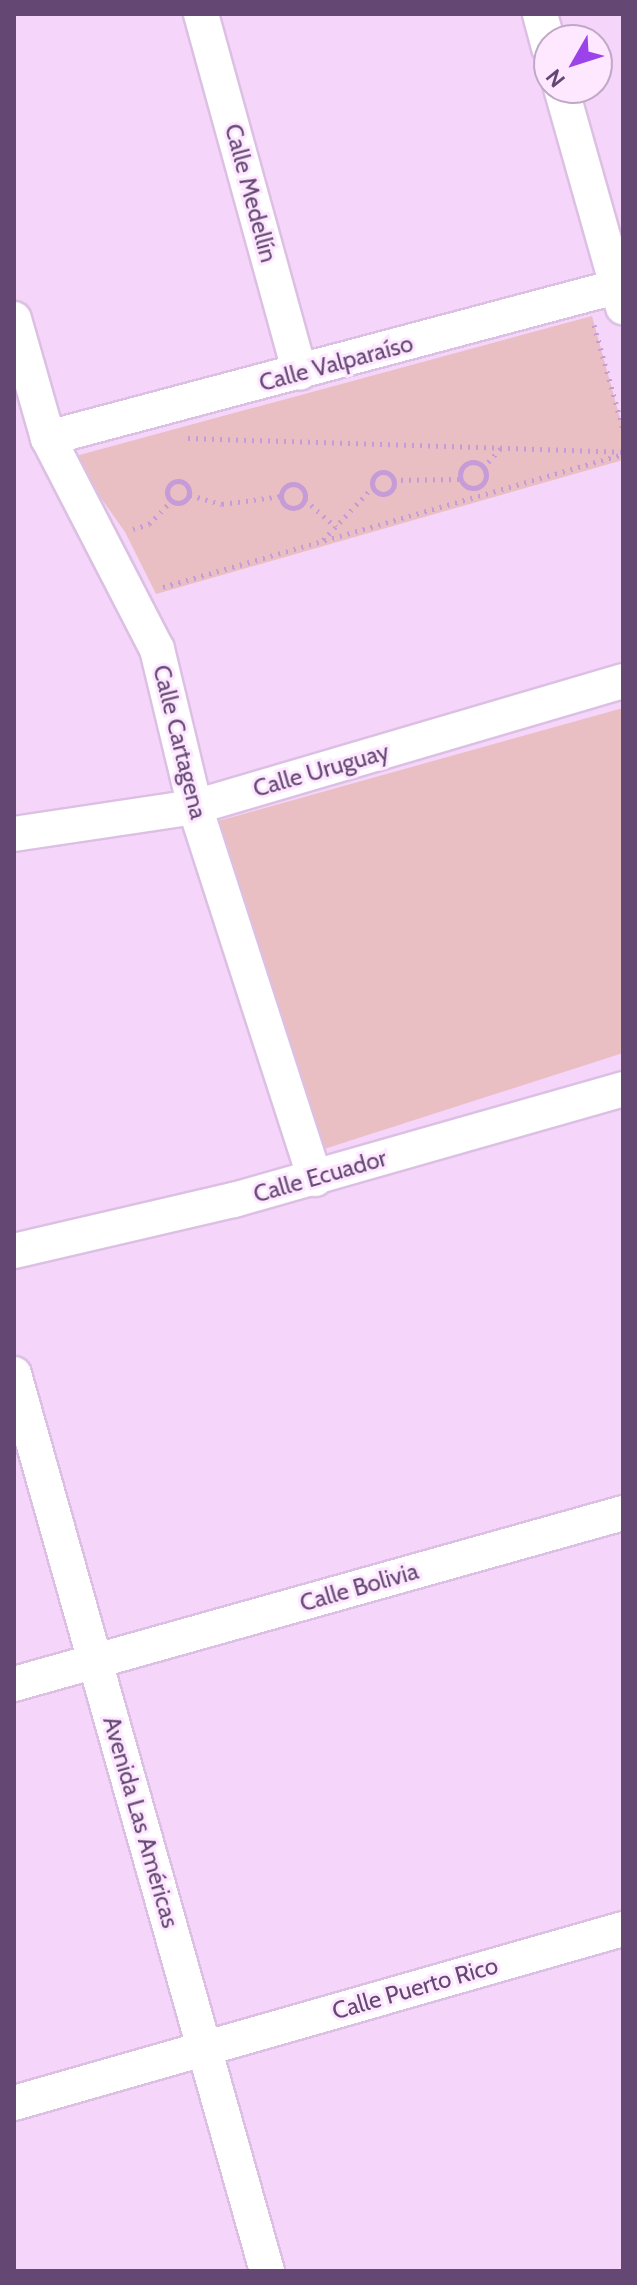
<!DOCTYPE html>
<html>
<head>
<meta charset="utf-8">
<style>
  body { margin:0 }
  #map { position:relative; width:637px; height:2285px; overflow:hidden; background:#fbe1fd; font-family:Cabin,sans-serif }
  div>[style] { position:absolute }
  .residential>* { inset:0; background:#f5d5fa }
  .green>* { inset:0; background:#eabfc3 }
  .path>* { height:5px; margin-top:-2.5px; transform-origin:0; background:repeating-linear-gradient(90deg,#c59bd8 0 2px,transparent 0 8px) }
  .path>.ring { margin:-2.5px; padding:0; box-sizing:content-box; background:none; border:5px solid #c59bd8; border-radius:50% }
  .roads { filter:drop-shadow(2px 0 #dcc0e3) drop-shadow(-2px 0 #dcc0e3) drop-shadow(0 2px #dcc0e3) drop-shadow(0 -2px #dcc0e3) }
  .street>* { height:34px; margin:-17px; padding:0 17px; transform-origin:17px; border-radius:17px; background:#fff }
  span { translate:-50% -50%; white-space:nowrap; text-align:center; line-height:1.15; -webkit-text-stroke:6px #fde8ff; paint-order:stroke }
  .street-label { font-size:24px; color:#654774 }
  .frame { position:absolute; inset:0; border:16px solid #654774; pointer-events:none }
  .north { position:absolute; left:533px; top:24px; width:80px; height:80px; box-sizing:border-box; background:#fde8ff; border:2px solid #c0a8c7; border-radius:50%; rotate:231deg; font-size:22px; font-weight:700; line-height:32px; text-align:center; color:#654774 }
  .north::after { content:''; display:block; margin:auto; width:28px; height:36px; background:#9c42eb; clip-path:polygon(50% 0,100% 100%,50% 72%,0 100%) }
</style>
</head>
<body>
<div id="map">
  <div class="residential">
    <i style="clip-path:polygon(evenodd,14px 14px,623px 14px,623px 2271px,14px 2271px,14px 14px,549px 40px,597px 40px,597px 88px,549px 88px,549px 40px)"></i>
  </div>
  <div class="green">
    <i style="clip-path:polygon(592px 316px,623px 429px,623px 460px,156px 594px,125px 532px,72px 457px)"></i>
    <i style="clip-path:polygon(623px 708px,623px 1053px,318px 1151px,218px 821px)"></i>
  </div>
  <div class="path">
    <i style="left:594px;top:325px;width:108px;rotate:74.4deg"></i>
    <i style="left:188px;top:438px;width:434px;rotate:1.8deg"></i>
    <i class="ring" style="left:460px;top:462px;width:21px;height:21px"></i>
    <i style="left:483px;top:468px;width:27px;rotate:-48deg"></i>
    <i class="ring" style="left:372px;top:472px;width:17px;height:17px"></i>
    <i style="left:393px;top:480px;width:68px;rotate:-0.8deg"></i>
    <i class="ring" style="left:167px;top:481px;width:17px;height:17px"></i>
    <i class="ring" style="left:281px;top:484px;width:19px;height:19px"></i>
    <i style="left:190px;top:495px;width:33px;rotate:16deg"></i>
    <i style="left:222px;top:504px;width:60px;rotate:-7.7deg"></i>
    <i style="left:305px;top:500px;width:41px;rotate:41.1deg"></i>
    <i style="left:133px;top:529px;width:17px;rotate:-17deg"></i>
    <i style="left:149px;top:524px;width:32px;rotate:-46deg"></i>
    <i style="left:323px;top:540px;width:73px;rotate:-46.7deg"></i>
    <i style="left:163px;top:587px;width:479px;rotate:-16.1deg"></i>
  </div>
  <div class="roads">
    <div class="street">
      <i style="left:201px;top:14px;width:372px;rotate:74.6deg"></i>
      <i style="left:540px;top:14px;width:34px;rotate:75deg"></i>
      <i style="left:561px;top:88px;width:228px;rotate:74.2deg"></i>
      <i style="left:14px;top:319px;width:124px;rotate:74.1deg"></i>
      <i style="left:48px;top:438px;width:237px;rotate:62.7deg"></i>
      <i style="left:157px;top:649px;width:163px;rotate:76.5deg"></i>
      <i style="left:195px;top:807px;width:391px;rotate:72.1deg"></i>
      <i style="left:48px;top:438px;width:595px;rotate:-14.9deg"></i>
      <i style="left:14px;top:834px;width:183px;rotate:-8.5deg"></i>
      <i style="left:195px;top:807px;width:446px;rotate:-16.4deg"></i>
      <i style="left:14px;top:1251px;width:226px;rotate:-13.1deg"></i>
      <i style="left:234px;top:1200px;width:405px;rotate:-15.9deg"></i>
      <i style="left:14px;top:1374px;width:932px;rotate:74.25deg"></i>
      <i style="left:14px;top:1684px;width:633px;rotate:-15.68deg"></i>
      <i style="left:14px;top:2103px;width:633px;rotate:-15.95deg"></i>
    </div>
  </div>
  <div class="street-label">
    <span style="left:251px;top:193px;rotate:75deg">Calle Medellín</span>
    <span style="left:336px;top:363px;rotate:-15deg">Calle Valparaíso</span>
    <span style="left:180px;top:742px;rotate:76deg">Calle Cartagena</span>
    <span style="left:321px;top:770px;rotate:-16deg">Calle Uruguay</span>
    <span style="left:320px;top:1176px;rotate:-16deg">Calle Ecuador</span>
    <span style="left:359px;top:1587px;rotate:-16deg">Calle Bolivia</span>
    <span style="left:141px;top:1822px;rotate:74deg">Avenida Las Américas</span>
    <span style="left:415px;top:1988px;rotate:-16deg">Calle Puerto Rico</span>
  </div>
  <div class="frame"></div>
  <div class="north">N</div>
</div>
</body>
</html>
